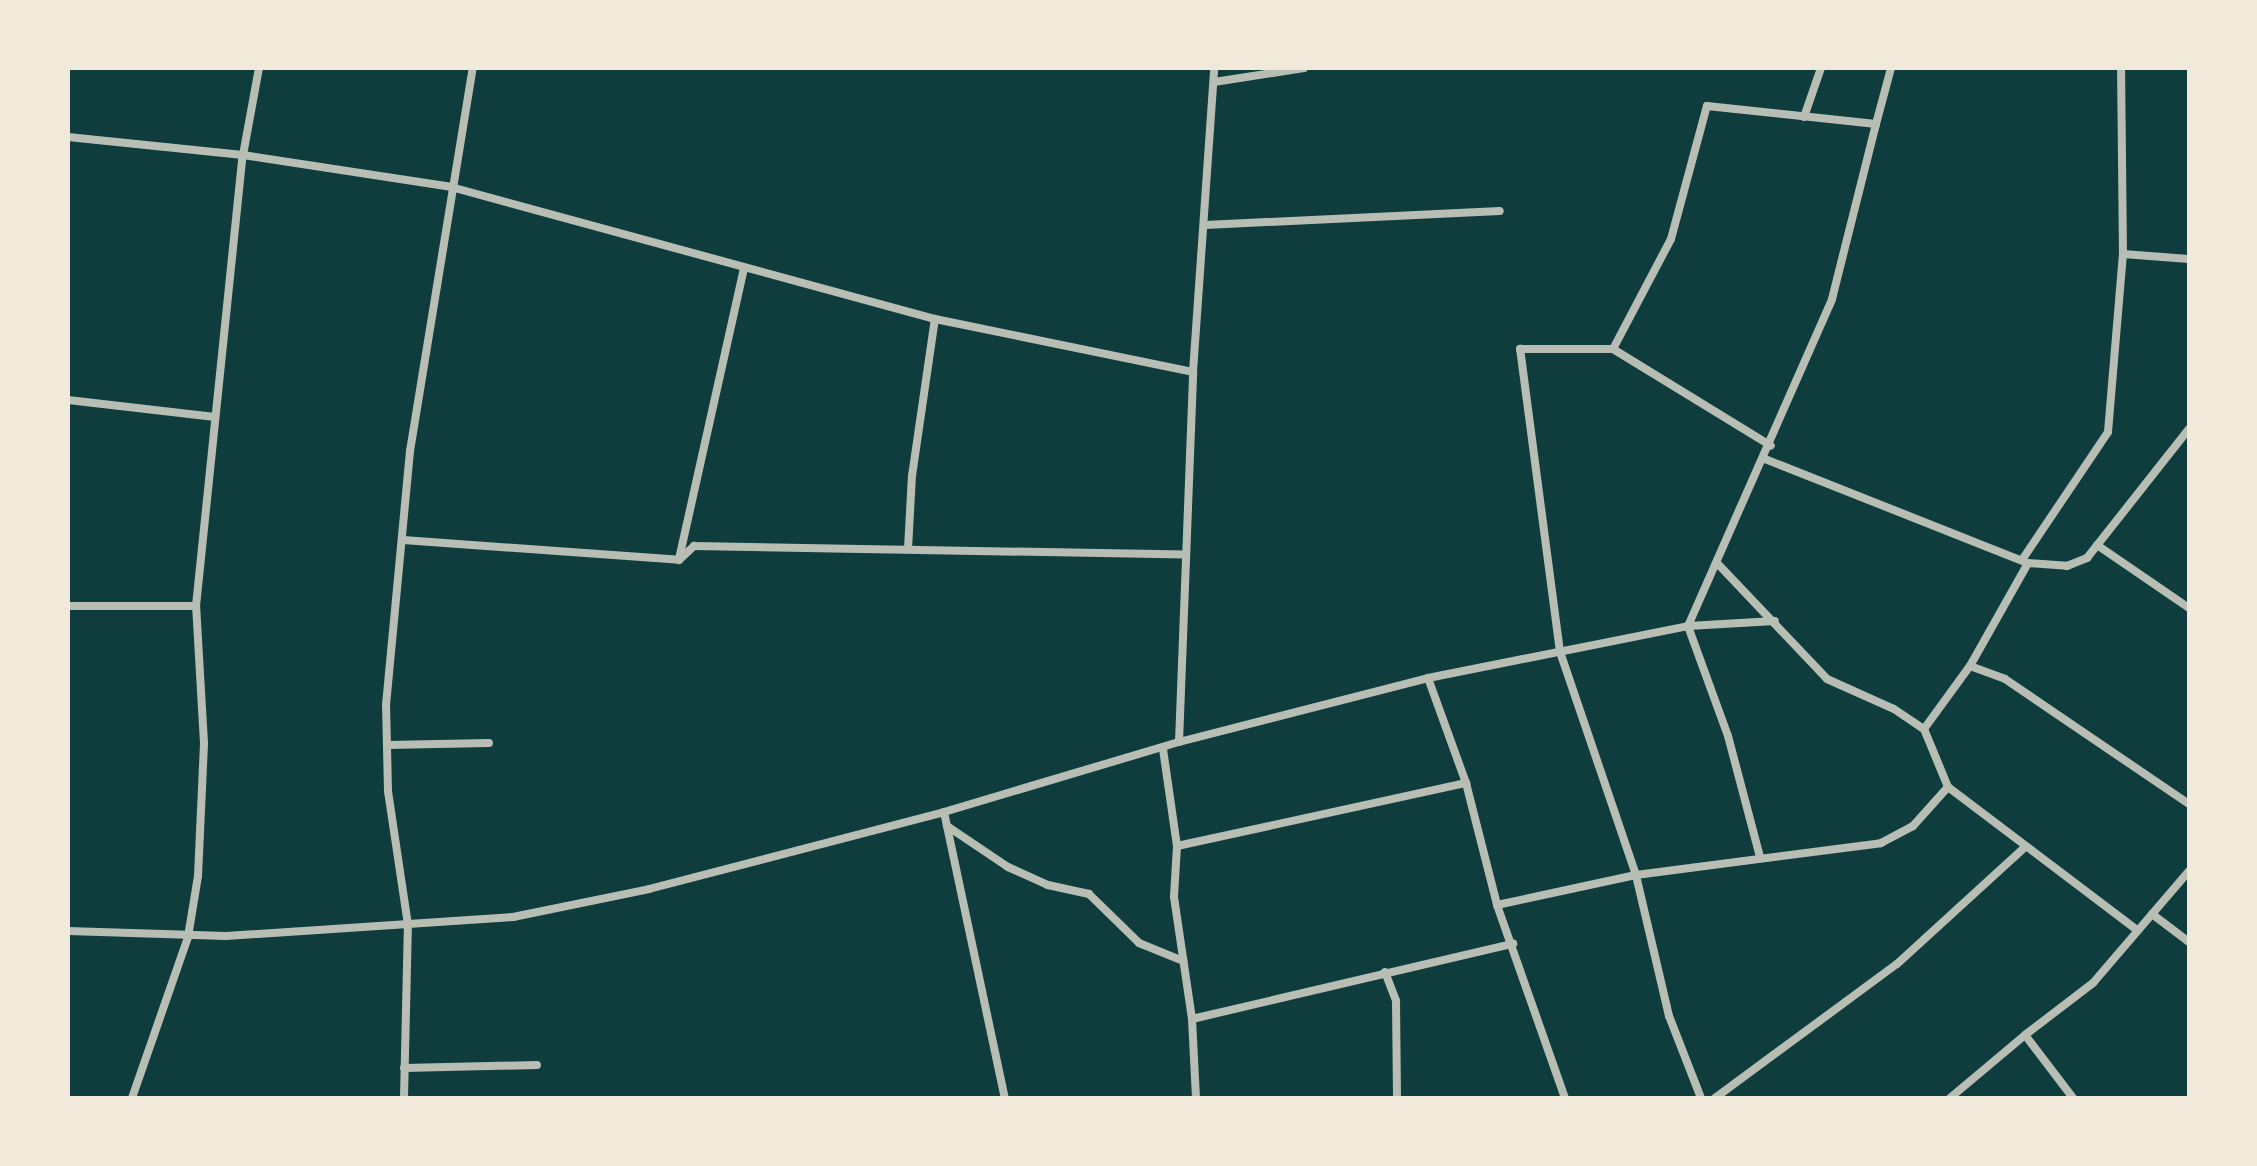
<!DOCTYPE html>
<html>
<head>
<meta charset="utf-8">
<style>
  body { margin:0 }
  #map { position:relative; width:2257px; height:1166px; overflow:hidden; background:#0f3d3e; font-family:Inter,sans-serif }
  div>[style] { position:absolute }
  .minor>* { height:8px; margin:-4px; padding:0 4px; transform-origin:4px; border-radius:4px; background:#b8beb3 }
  span { translate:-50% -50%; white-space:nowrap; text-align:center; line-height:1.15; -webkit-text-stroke:6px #f1e9da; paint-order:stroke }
  .frame { position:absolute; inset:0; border:70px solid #f1e9da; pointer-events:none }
</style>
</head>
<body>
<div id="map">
  <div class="minor">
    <i style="left:1214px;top:82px;width:91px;rotate:-8.8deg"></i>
    <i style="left:1804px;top:117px;width:52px;rotate:-70.9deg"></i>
    <i style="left:68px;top:137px;width:176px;rotate:5.9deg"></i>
    <i style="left:243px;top:155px;width:210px;rotate:8.7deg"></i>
    <i style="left:451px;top:187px;width:502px;rotate:15.26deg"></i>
    <i style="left:935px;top:319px;width:263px;rotate:11.6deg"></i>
    <i style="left:1205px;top:225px;width:295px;rotate:-2.7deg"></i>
    <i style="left:2123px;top:254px;width:66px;rotate:4.3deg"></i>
    <i style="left:1613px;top:349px;width:185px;rotate:31.5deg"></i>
    <i style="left:68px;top:400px;width:148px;rotate:6.6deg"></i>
    <i style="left:1765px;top:459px;width:283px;rotate:21.6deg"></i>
    <i style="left:2028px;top:563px;width:39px;rotate:4deg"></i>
    <i style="left:2067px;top:566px;width:22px;rotate:-22deg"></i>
    <i style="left:2087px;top:558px;width:164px;rotate:-51.7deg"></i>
    <i style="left:403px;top:540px;width:277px;rotate:4.1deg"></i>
    <i style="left:679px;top:560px;width:21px;rotate:-43deg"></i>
    <i style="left:694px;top:546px;width:492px;rotate:1deg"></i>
    <i style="left:2097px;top:545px;width:112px;rotate:34.4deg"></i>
    <i style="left:908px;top:549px;width:73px;rotate:-86.9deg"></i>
    <i style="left:912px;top:476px;width:159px;rotate:-81.7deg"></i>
    <i style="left:679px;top:559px;width:297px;rotate:-77.4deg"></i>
    <i style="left:2022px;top:560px;width:154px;rotate:-56.1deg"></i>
    <i style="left:2108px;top:432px;width:179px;rotate:-85.2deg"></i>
    <i style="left:2123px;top:254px;width:186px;rotate:-90.6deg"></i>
    <i style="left:1717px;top:563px;width:160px;rotate:46.5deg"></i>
    <i style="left:1827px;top:679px;width:73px;rotate:24.1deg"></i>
    <i style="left:1894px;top:709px;width:36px;rotate:34deg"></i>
    <i style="left:1924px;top:729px;width:63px;rotate:67.5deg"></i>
    <i style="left:1948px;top:787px;width:237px;rotate:37.1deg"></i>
    <i style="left:68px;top:606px;width:128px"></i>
    <i style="left:1970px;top:666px;width:37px;rotate:20deg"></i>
    <i style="left:2005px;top:679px;width:222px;rotate:34.2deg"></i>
    <i style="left:1428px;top:678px;width:112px;rotate:70.1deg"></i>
    <i style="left:1466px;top:783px;width:126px;rotate:75.7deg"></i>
    <i style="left:1497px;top:905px;width:205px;rotate:70.6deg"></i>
    <i style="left:1924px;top:729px;width:78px;rotate:-53.9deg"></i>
    <i style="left:1970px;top:666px;width:118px;rotate:-60.6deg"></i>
    <i style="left:1179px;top:742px;width:370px;rotate:-87.8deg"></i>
    <i style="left:1193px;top:372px;width:305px;rotate:-86deg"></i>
    <i style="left:387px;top:745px;width:102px;rotate:-1.1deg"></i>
    <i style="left:1163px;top:749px;width:98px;rotate:81.8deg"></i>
    <i style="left:1177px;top:846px;width:51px;rotate:93.4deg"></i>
    <i style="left:1174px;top:897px;width:123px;rotate:81.6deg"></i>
    <i style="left:1192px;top:1019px;width:79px;rotate:87.1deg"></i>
    <i style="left:944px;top:812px;width:292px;rotate:78deg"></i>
    <i style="left:947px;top:826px;width:73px;rotate:33.9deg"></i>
    <i style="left:1008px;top:867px;width:44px;rotate:24.2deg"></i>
    <i style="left:1048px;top:885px;width:42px;rotate:12.4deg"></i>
    <i style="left:1089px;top:894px;width:70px;rotate:44.4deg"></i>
    <i style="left:1139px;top:943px;width:48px;rotate:22.2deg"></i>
    <i style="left:1177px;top:846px;width:296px;rotate:-12.3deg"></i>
    <i style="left:1760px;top:857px;width:125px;rotate:-104.8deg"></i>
    <i style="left:1728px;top:736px;width:117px;rotate:-110deg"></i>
    <i style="left:1688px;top:626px;width:357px;rotate:-66.2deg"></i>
    <i style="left:1832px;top:299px;width:180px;rotate:-75.9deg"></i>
    <i style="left:1497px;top:905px;width:142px;rotate:-12.2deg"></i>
    <i style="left:1636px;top:875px;width:247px;rotate:-7.4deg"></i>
    <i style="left:1881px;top:843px;width:36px;rotate:-28deg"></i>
    <i style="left:1913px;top:826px;width:52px;rotate:-48.1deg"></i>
    <i style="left:2152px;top:914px;width:46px;rotate:37.1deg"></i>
    <i style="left:68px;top:931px;width:158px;rotate:1.8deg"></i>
    <i style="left:226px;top:936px;width:288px;rotate:-3.8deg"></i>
    <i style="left:513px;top:917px;width:139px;rotate:-11.6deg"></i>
    <i style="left:649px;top:889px;width:305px;rotate:-14.6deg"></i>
    <i style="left:944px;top:812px;width:245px;rotate:-16.6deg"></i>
    <i style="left:1179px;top:742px;width:257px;rotate:-14.4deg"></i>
    <i style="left:1428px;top:678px;width:265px;rotate:-11.3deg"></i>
    <i style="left:1688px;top:626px;width:87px;rotate:-3.3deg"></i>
    <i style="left:1385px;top:972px;width:31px;rotate:69deg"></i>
    <i style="left:1396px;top:1001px;width:97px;rotate:89.4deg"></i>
    <i style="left:1192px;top:1019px;width:330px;rotate:-13.2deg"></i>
    <i style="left:404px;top:1068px;width:133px;rotate:-1.3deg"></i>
    <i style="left:132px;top:1098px;width:170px;rotate:-70.8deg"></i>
    <i style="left:188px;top:937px;width:62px;rotate:-80.7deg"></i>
    <i style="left:198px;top:876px;width:133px;rotate:-87.4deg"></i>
    <i style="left:204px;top:743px;width:137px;rotate:-93.3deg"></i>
    <i style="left:196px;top:606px;width:453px;rotate:-84.1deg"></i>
    <i style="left:243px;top:155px;width:88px;rotate:-79.6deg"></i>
    <i style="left:404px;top:1098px;width:173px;rotate:-88.7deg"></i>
    <i style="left:408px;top:925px;width:135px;rotate:-98.5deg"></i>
    <i style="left:388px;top:791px;width:86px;rotate:-91.3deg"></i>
    <i style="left:386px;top:705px;width:255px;rotate:-84.6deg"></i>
    <i style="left:410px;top:451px;width:388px;rotate:-80.7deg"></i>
    <i style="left:1701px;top:1098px;width:88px;rotate:-111.3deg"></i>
    <i style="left:1669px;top:1016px;width:145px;rotate:-103.2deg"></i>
    <i style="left:1636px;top:875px;width:236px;rotate:-108.8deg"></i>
    <i style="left:1560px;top:652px;width:306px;rotate:-97.5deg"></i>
    <i style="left:1520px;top:349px;width:93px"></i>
    <i style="left:1613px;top:349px;width:124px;rotate:-62.2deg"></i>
    <i style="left:1671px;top:239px;width:138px;rotate:-74.9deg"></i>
    <i style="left:1707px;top:106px;width:170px;rotate:6.1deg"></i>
    <i style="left:1876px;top:124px;width:58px;rotate:-75deg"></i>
    <i style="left:1715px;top:1098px;width:226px;rotate:-36.4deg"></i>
    <i style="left:1897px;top:964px;width:172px;rotate:-42.4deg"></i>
    <i style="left:1950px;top:1098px;width:98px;rotate:-40deg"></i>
    <i style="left:2073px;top:1098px;width:79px;rotate:-127.3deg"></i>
    <i style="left:2025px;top:1035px;width:86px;rotate:-37.4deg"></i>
    <i style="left:2093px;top:983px;width:148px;rotate:-49.4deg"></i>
  </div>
  <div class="frame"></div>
</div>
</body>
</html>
